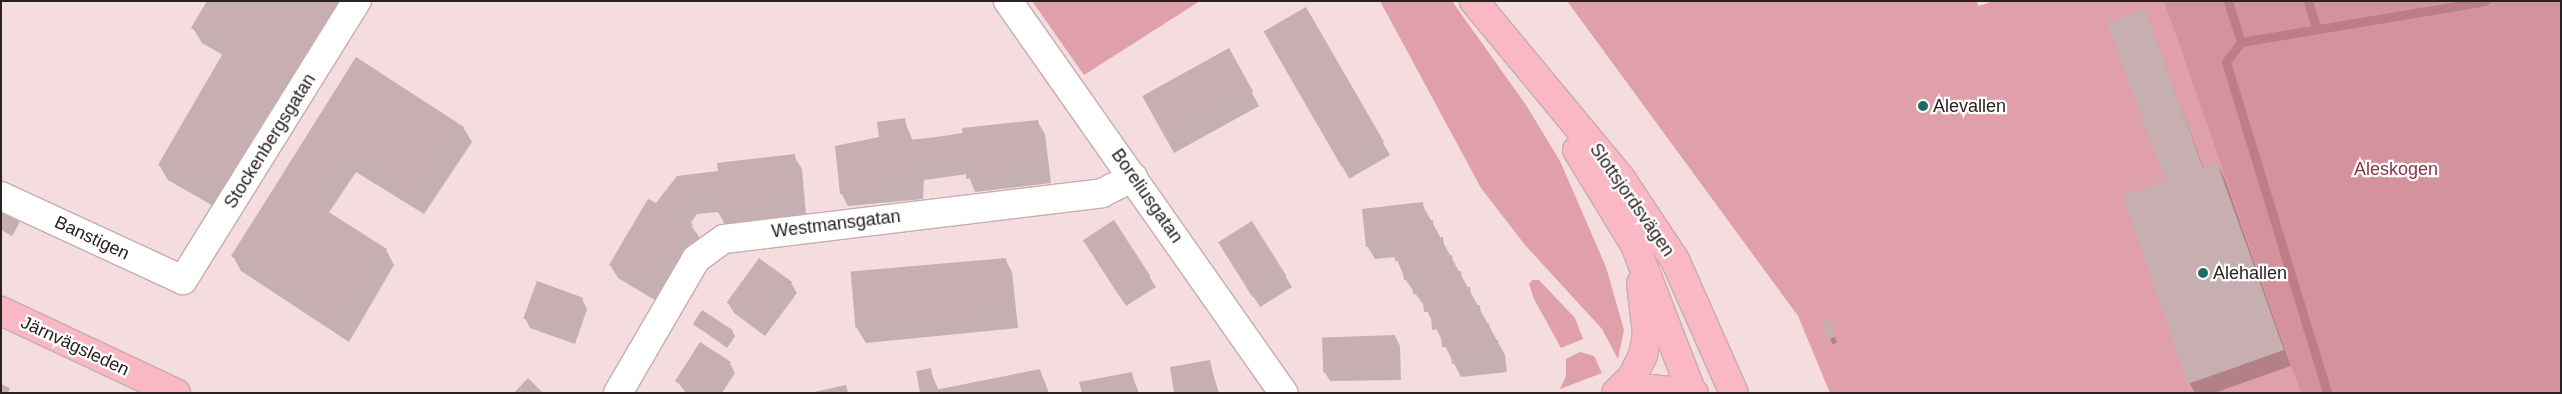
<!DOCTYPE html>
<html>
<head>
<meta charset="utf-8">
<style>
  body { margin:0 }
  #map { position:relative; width:2562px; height:394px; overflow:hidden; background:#f5dcdf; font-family:Arial,sans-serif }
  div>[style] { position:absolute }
  .green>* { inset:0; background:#e0a0a9 }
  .forest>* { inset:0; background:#d3929c }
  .shadow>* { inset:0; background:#0003; transform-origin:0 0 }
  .stream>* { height:9px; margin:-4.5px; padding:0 4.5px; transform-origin:4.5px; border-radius:4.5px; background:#bd7d87 }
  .building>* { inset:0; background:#c6aeb1; transform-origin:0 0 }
  .roads { filter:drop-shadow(1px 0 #c5adb0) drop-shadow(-1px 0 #c5adb0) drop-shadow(0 1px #c5adb0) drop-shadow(0 -1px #c5adb0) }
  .minor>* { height:28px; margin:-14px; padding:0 14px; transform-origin:14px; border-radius:14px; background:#fff }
  .major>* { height:28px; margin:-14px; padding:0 14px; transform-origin:14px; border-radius:14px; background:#fab8c4 }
  .dots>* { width:14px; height:14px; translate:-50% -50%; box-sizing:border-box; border:2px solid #fff; border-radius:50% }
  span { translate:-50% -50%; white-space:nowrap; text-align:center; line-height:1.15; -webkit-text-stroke:4.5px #fff; paint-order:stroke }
  .poi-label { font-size:18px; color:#2a2122 }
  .left { translate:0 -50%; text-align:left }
  .street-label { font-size:18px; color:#2a2122 }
  .park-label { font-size:18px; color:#833546 }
  .frame { position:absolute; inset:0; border:2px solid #2a2122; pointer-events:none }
</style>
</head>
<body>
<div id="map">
  <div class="green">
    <i style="clip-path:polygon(1032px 1px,1200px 1px,1084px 75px)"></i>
    <i style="clip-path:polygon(1380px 1px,1452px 1px,1526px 105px,1560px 161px,1606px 267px,1624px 330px,1618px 359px,1602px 329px,1525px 245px,1481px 188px)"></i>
    <i style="clip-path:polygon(1567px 1px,1976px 1px,1979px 6px,1993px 1px,2561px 1px,2561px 393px,1830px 393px,1798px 316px)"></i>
    <i style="clip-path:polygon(1532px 280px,1539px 280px,1575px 318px,1583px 339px,1561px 348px,1534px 299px,1529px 284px)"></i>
    <i style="clip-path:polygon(1580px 352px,1594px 356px,1602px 373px,1560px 389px,1566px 376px,1566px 359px)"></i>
  </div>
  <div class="forest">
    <i style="clip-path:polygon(2164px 1px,2561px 1px,2561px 393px,2301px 393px)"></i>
  </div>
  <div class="shadow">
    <i style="clip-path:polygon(208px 1px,353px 1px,229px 215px,168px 180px,159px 165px,223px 55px,202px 43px,193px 28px)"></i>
    <i style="left:1305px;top:8px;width:170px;height:47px;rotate:60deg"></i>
    <i style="clip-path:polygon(2145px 11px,2204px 169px,2217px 164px,2225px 179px,2291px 366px,2214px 393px,2195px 393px,2190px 384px,2124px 197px,2166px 182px)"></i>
    <i style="clip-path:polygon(356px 59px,463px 127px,472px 142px,424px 214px,356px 172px,328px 214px,386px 250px,394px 265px,349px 342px,241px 271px,233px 256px)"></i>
    <i style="clip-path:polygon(1236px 63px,1259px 106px,1174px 153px,1143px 97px)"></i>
    <i style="clip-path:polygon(904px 120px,913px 141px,1037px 121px,1045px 134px,1051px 183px,975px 192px,968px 174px,924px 180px,923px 199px,848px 206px,841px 193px,880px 138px)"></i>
    <i style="clip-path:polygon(794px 156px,802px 169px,806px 215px,726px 226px,718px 212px,697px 214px,690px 224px,700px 238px,658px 302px,618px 278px,610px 265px,656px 204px,719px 172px)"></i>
    <i style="clip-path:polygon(1422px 204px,1505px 355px,1507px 372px,1461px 377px,1425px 307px,1405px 279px,1396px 257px,1375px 259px,1367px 246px)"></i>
    <i style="clip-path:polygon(1px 209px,20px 222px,12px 236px,1px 230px)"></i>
    <i style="clip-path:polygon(1114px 222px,1156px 287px,1126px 306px,1090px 250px)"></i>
    <i style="clip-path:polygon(1252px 223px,1292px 287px,1260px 307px,1226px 253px)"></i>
    <i style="clip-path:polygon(1005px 259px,1012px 272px,1018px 328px,866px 343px,858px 330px,853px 274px)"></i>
    <i style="clip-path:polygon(759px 260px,791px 283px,797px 293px,765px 336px,734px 313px,728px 303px)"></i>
    <i style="clip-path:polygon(582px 299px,587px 309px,575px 344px,530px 328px,525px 318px)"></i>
    <i style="left:1829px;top:321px;width:23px;height:5px;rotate:70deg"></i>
    <i style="clip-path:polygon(694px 324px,732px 331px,735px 336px,727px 348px)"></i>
    <i style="clip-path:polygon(1395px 336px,1400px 346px,1401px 380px,1330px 381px,1324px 371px)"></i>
    <i style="clip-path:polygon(1209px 361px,1219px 393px,1176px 393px)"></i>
    <i style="clip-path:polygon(730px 363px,735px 373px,722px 393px,686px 393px,677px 381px)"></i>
    <i style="clip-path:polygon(930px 370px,939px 391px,1040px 370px,1049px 393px,922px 393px)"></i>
    <i style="clip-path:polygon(1131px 373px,1139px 393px,1083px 393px)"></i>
  </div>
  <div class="stream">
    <i style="left:2228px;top:1px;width:43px;rotate:72.4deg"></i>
    <i style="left:2241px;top:42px;width:247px;rotate:-9.5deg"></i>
    <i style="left:2308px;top:1px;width:27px;rotate:73deg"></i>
    <i style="left:2241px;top:42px;width:25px;rotate:127deg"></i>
    <i style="left:2226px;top:62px;width:346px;rotate:73deg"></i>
  </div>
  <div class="building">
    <i style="clip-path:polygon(207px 1px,336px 1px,220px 201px,158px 165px,226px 48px,191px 28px)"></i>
    <i style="left:1306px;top:7px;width:156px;height:49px;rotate:60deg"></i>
    <i style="clip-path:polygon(2145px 9px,2203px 168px,2217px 163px,2284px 350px,2188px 384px,2123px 196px,2165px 181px,2107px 23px)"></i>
    <i style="left:1229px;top:48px;width:50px;height:99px;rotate:61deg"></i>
    <i style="clip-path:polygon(356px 57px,464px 127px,415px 200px,347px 157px,316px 204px,387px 249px,340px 328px,231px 256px)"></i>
    <i style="clip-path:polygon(905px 118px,909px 140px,963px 134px,962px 128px,1038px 120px,1044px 170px,966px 179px,967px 160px,917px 167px,916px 186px,840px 194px,835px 146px,879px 137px,877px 122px)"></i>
    <i style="clip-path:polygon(795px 154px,800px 202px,718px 213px,718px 198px,689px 201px,678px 216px,693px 224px,650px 289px,609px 265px,648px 199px,656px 203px,677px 176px,718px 171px,717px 163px)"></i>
    <i style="clip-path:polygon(1423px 202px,1425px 221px,1433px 220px,1435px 238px,1443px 237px,1445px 256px,1452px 255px,1454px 272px,1461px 271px,1463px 287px,1470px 287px,1472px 306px,1480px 305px,1481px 324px,1489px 323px,1491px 341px,1498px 340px,1500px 360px,1452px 364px,1450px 347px,1442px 347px,1440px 329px,1432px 330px,1431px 312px,1424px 312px,1422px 294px,1413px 294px,1412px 279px,1404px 280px,1402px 261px,1395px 261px,1393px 244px,1366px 247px,1362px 209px)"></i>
    <i style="clip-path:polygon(1px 207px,18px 216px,9px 232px,1px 228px)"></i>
    <i style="left:1114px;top:220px;width:67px;height:37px;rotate:57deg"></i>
    <i style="left:1252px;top:221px;width:65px;height:40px;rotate:58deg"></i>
    <i style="left:759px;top:258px;width:41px;height:55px;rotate:36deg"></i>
    <i style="left:1006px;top:258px;width:57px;height:156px;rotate:85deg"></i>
    <i style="left:537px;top:281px;width:49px;height:40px;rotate:20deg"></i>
    <i style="left:702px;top:310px;width:37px;height:17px;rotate:33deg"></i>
    <i style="left:1829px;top:319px;width:19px;height:8px;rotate:72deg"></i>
    <i style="left:1395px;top:335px;width:35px;height:73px;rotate:88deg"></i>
    <i style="clip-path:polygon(700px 342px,731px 362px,710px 393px,693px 393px,675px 381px)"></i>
    <i style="clip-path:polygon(1210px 360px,1217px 393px,1174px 393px,1170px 367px)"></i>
    <i style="clip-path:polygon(931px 368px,935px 390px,1040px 369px,1045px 393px,920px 393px,916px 371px)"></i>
    <i style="clip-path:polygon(1132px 372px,1136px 393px,1082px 393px,1079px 382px)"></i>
    <i style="clip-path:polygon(528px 378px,543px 393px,514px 393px)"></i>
    <i style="clip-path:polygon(1px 384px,10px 388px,8px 393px,1px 393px)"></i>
    <i style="clip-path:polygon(846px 385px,848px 393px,814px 393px,814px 392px)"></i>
  </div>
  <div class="roads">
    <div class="minor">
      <i style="left:1008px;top:1px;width:479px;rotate:54.9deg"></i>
      <i style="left:1px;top:196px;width:200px;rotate:24.8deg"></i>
      <i style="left:183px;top:280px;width:329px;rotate:-58.1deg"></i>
      <i style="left:618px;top:393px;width:155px;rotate:-59.8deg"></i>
      <i style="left:696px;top:259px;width:34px;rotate:-36deg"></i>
      <i style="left:724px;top:239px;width:381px;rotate:-6.9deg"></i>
      <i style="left:1102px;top:193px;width:35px;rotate:-27deg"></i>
    </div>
    <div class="major">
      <i style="left:1474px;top:1px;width:232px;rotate:50.4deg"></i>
      <i style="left:1622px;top:180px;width:96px;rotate:56.5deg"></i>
      <i style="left:1675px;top:260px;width:145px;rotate:66.1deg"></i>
      <i style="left:1577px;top:150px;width:111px;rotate:58.6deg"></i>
      <i style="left:1635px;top:245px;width:159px;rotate:68.9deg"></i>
      <i style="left:1px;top:311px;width:193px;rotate:25.1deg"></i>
      <i style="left:1616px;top:393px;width:23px;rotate:-45deg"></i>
      <i style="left:1632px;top:377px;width:25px;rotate:-63deg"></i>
      <i style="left:1643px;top:355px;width:21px;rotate:-79deg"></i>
      <i style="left:1647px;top:334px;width:51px;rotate:-96.7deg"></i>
      <i style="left:1629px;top:393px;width:21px;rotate:-11deg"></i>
      <i style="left:1650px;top:389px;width:44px;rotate:5.2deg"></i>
    </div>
  </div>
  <div class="dots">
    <i style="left:1923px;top:106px;background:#206b67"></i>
    <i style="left:2203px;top:273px;background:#206b67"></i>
  </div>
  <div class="poi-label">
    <span class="left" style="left:1933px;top:106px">Alevallen</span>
    <span class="left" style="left:2213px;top:273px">Alehallen</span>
  </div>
  <div class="street-label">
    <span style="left:270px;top:141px;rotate:-58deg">Stockenbergsgatan</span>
    <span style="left:1147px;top:196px;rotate:55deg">Boreliusgatan</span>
    <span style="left:1632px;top:200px;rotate:55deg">Slottsjordsvägen</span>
    <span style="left:836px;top:224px;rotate:-7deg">Westmansgatan</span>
    <span style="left:92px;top:238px;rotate:25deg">Banstigen</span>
    <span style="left:75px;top:346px;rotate:25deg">Järnvägsleden</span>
  </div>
  <div class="park-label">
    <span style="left:2396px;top:169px">Aleskogen</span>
  </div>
  <div class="frame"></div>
</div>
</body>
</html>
